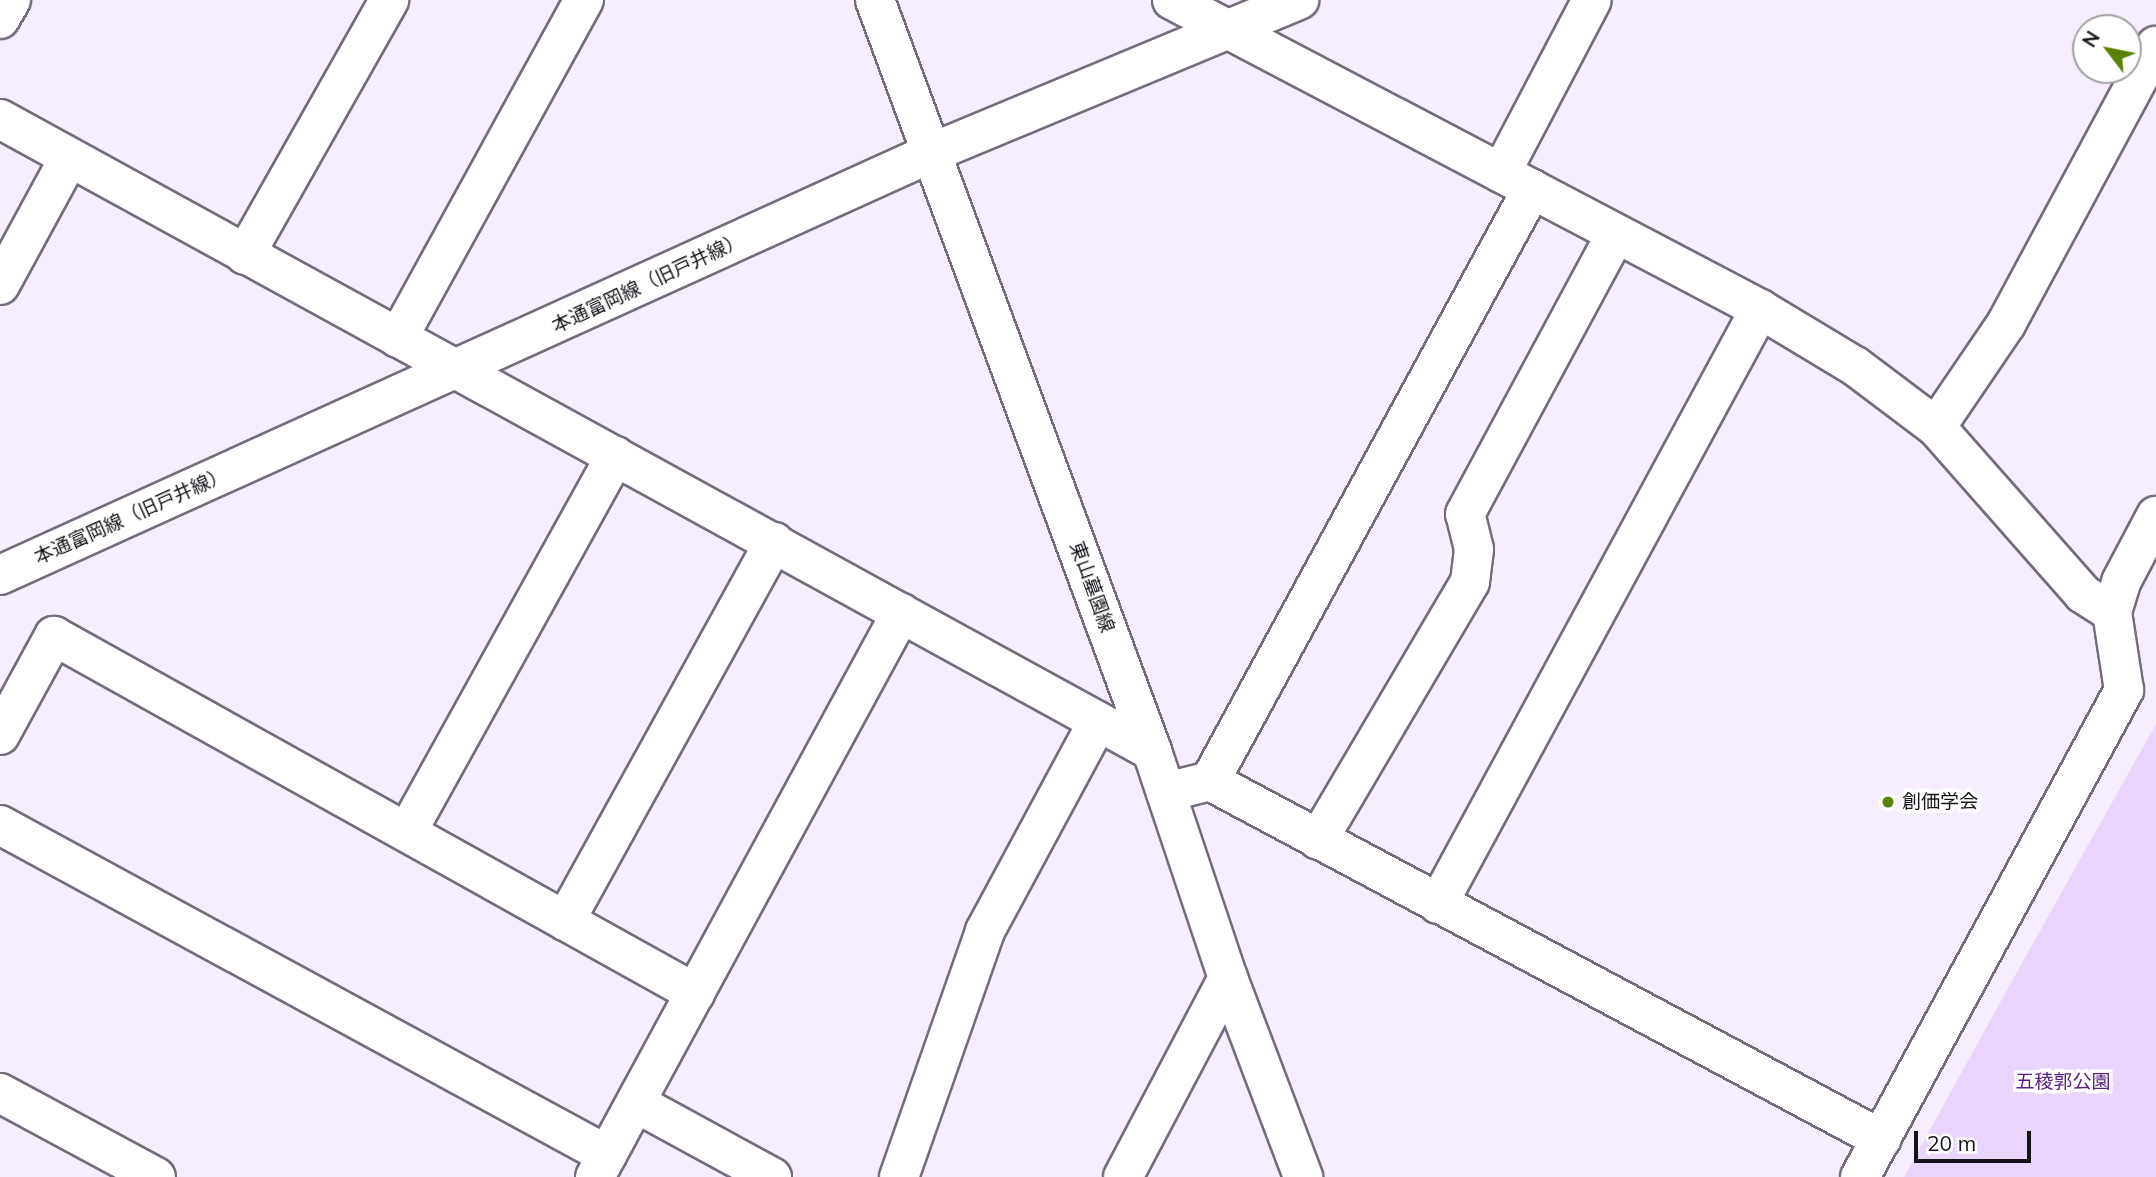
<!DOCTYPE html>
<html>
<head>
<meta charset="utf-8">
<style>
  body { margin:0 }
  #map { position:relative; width:2156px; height:1177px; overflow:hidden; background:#f6eefd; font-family:Mulish,"Noto Sans JP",sans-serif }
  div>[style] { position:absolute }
  .green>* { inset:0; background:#ead6fd }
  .roads { filter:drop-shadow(2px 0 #746c7c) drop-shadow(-2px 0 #746c7c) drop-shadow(0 2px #746c7c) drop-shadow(0 -2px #746c7c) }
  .minor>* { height:38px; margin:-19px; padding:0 19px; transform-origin:19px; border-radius:19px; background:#fff }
  .dots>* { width:19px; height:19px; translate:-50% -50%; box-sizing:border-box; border:4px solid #fff; border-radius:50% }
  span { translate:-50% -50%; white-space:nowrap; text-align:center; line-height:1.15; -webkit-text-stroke:7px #fff; paint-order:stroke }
  .street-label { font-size:19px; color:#161319 }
  .poi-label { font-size:19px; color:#161319 }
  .left { translate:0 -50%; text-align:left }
  .park-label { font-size:19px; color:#5b2082 }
  .north { position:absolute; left:2072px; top:14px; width:70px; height:70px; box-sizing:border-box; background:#fff; border:2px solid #a2a1a3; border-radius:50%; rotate:302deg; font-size:19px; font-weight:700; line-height:28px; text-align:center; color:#161319 }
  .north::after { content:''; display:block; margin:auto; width:24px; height:32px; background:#598103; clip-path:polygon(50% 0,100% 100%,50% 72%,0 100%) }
  .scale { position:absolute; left:1914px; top:1131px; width:117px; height:32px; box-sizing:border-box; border:4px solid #161319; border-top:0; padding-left:9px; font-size:21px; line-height:24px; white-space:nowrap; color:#161319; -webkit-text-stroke:5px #fff; paint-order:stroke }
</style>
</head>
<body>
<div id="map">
  <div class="green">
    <i style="clip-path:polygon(2156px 724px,2156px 1177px,1904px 1177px,2013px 979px)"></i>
  </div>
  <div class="roads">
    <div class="minor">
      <i style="left:875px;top:0;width:800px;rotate:69.75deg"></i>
      <i style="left:1152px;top:751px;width:239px;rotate:71.5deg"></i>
      <i style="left:1228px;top:978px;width:213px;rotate:69.3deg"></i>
      <i style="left:1172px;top:0;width:664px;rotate:27.72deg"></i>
      <i style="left:1760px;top:309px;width:111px;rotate:31deg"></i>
      <i style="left:1855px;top:366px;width:101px;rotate:37deg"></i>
      <i style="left:1936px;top:427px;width:222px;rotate:48.6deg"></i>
      <i style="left:2083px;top:594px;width:34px;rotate:32deg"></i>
      <i style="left:2112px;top:612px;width:79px;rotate:81.3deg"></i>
      <i style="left:2124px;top:690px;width:554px;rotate:118.46deg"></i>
      <i style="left:0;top:19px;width:22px;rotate:-60deg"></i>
      <i style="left:0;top:119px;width:1314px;rotate:28.75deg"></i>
      <i style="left:1501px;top:173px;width:195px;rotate:-62.3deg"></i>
      <i style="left:245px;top:255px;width:293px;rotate:-60.5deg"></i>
      <i style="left:0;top:285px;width:145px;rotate:-61.5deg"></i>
      <i style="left:398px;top:338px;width:386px;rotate:-61.2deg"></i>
      <i style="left:1936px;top:427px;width:125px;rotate:-55.8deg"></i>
      <i style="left:2006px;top:324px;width:316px;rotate:-61.7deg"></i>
      <i style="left:0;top:575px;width:1022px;rotate:-24.38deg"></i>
      <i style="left:931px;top:153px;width:399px;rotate:-22.6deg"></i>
      <i style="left:2112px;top:612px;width:31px;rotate:-73deg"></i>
      <i style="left:2121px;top:582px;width:75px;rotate:-62.1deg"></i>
      <i style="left:0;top:735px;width:113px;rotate:-61.4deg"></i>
      <i style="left:54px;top:636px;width:734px;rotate:29.12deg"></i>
      <i style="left:1210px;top:781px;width:674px;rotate:-61.46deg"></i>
      <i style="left:1166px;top:792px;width:45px;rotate:-14deg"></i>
      <i style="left:1210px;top:781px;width:761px;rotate:28.08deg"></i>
      <i style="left:0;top:825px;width:691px;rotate:28.53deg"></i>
      <i style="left:407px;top:832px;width:430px;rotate:-61deg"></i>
      <i style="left:1318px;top:840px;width:299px;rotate:-59.5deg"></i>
      <i style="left:1470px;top:582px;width:33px;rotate:-83deg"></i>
      <i style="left:1474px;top:549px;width:36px;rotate:-104deg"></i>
      <i style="left:1465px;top:514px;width:318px;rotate:-61.7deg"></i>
      <i style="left:1438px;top:904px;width:677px;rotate:-61.58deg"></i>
      <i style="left:565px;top:921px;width:433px;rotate:-61.1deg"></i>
      <i style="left:0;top:1093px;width:177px;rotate:28.3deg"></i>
      <i style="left:636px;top:1103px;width:155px;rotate:28.6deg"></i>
      <i style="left:595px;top:1177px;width:642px;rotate:-61.52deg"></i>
      <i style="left:899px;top:1177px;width:261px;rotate:-70.7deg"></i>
      <i style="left:985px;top:931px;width:238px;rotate:-61.7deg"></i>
      <i style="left:1123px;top:1177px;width:225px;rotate:-62.2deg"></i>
    </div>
  </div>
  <div class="dots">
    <i style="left:1888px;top:802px;background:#598103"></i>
  </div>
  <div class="street-label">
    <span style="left:648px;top:283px;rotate:-25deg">本通富岡線（旧戸井線）</span>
    <span style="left:131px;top:516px;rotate:-24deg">本通富岡線（旧戸井線）</span>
    <span style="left:1092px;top:587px;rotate:70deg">東山墓園線</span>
  </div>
  <div class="poi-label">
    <span class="left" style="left:1902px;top:802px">創価学会</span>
  </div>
  <div class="park-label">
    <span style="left:2063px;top:1082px">五稜郭公園</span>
  </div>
  <div class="north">N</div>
  <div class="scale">20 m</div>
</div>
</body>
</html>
